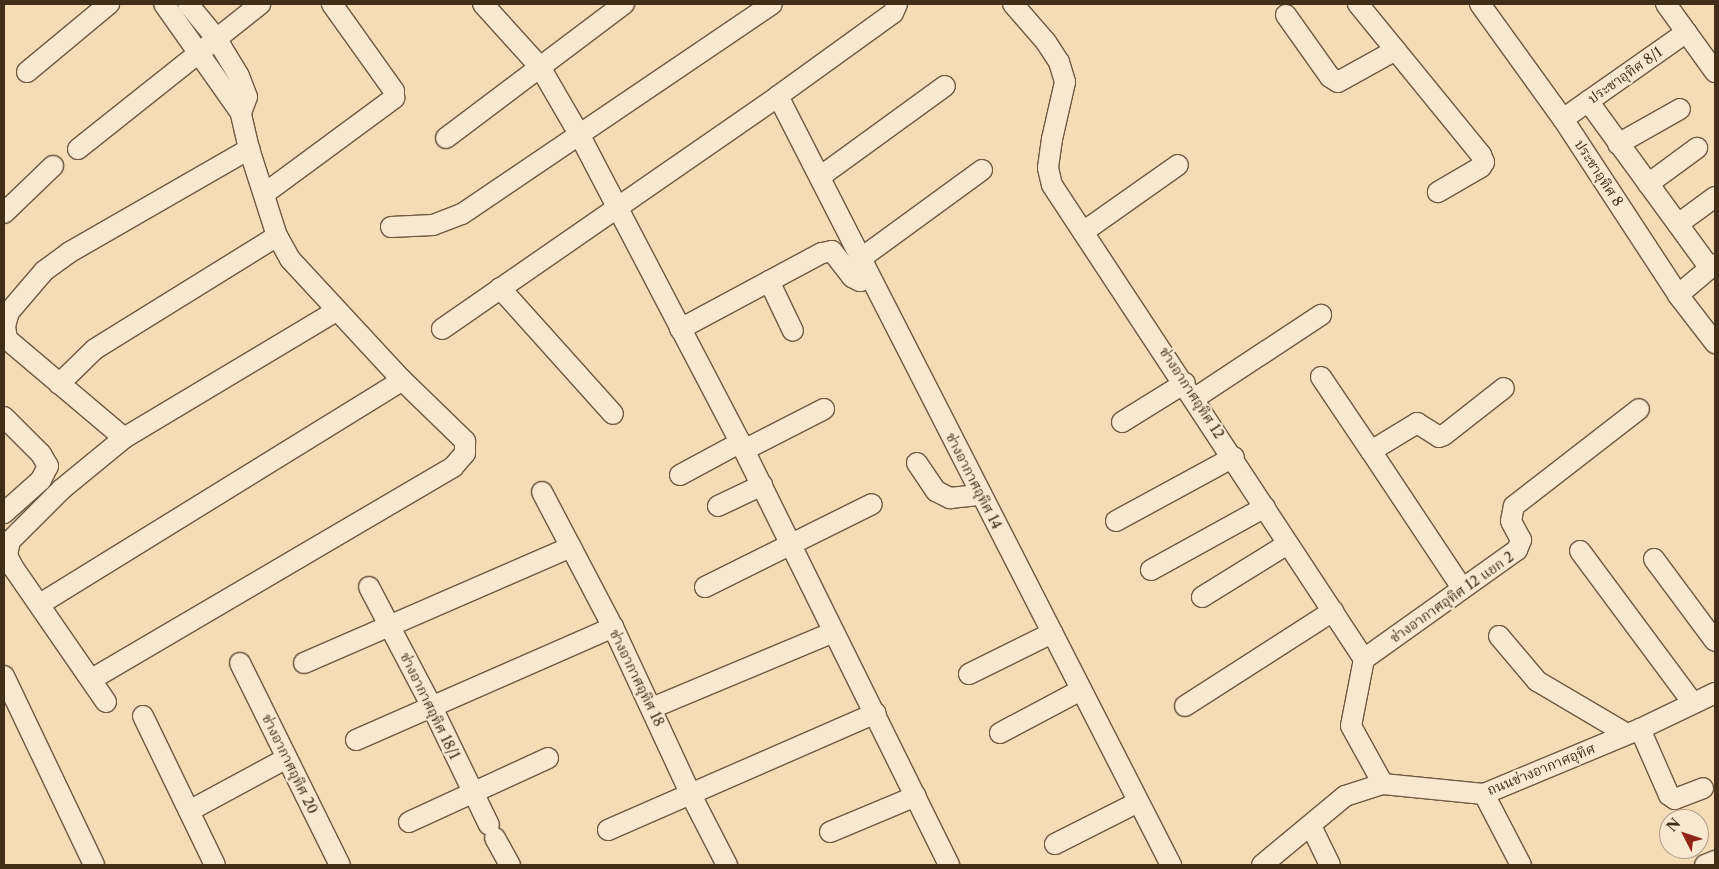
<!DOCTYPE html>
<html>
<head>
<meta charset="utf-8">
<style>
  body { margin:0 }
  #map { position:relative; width:1719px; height:869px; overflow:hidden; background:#f5dbb6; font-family:"Libre Caslon Text","Noto Serif Thai",serif }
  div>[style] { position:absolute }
  .roads { filter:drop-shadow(1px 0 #6f5840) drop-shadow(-1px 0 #6f5840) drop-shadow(0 1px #6f5840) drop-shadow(0 -1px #6f5840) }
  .minor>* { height:20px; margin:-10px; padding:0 10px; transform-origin:10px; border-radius:10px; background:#f8e8d0 }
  span { translate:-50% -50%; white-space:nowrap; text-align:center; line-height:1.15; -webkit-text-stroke:4px #f8e8d0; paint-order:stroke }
  .street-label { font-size:14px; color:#422d19 }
  .frame { position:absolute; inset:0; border:5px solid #422d19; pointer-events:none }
  .north { position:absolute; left:1659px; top:809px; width:50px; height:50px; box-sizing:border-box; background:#f8e8d0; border:1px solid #af9d87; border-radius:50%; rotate:311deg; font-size:14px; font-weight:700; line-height:20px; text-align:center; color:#422d19 }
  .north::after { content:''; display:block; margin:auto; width:18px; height:22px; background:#8f2418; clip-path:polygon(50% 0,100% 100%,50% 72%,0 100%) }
</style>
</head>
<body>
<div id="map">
  <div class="roads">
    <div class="minor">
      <i style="left:188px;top:4px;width:44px;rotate:50.5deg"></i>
      <i style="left:216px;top:38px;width:44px;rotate:58.8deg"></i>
      <i style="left:239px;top:76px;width:22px;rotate:69deg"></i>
      <i style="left:247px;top:97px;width:17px;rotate:111deg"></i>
      <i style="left:483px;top:4px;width:85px;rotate:47.9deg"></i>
      <i style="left:540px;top:67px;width:78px;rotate:59.8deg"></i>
      <i style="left:579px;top:134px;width:356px;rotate:62.4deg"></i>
      <i style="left:744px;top:450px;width:463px;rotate:63.7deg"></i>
      <i style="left:1013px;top:4px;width:50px;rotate:49deg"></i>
      <i style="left:1046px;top:42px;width:24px;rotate:57deg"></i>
      <i style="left:1059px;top:62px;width:21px;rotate:73deg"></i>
      <i style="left:1065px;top:82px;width:58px;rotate:102.8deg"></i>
      <i style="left:1052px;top:139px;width:29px;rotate:98deg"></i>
      <i style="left:1048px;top:168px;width:17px;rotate:77deg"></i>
      <i style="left:1052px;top:185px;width:567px;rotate:56.65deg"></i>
      <i style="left:1364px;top:659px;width:68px;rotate:101deg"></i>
      <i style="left:1351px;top:726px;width:66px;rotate:61.1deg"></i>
      <i style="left:1358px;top:4px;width:195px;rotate:50.8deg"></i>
      <i style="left:1481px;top:155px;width:8px;rotate:67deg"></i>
      <i style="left:1484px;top:162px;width:6px;rotate:121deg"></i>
      <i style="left:1481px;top:167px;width:50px;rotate:149.8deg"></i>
      <i style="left:1480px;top:4px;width:142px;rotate:54.2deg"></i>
      <i style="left:1563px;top:119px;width:210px;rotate:56.8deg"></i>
      <i style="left:1678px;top:295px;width:61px;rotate:52.4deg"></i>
      <i style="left:1666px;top:4px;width:84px;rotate:54.2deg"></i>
      <i style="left:1286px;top:15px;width:76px;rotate:54.6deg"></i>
      <i style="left:1330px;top:77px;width:9px;rotate:32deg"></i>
      <i style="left:1338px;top:82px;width:66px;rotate:-28.9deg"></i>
      <i style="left:27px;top:72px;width:107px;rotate:-39.7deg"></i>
      <i style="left:778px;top:96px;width:864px;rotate:62.93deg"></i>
      <i style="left:1588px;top:101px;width:207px;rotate:53.9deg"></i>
      <i style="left:1710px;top:268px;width:6px;rotate:-39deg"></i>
      <i style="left:1563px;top:119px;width:151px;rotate:-35.1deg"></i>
      <i style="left:446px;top:138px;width:223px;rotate:-37deg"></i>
      <i style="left:1618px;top:144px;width:71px;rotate:-29.4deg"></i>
      <i style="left:78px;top:149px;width:233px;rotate:-38.5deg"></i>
      <i style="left:821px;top:176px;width:153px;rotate:-36deg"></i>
      <i style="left:1648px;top:184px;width:61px;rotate:-36.3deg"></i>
      <i style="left:264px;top:194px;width:162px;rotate:-36.4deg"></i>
      <i style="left:394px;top:98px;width:7px;rotate:-90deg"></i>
      <i style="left:394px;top:91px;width:107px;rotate:-125.5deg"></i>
      <i style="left:4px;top:213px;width:68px;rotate:-43.8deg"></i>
      <i style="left:1678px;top:224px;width:46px;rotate:-36.1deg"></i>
      <i style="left:391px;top:227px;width:42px;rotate:-2.7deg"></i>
      <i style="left:433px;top:225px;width:31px;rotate:-21deg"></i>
      <i style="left:462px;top:214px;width:374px;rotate:-34.1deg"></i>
      <i style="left:1083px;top:232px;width:116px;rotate:-35.2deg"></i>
      <i style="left:860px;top:259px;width:151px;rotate:-36.1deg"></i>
      <i style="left:769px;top:281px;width:55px;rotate:64.4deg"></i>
      <i style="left:500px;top:288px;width:169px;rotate:48.1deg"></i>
      <i style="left:1678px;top:295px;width:42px;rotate:-40.2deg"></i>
      <i style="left:442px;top:329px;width:409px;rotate:-34.7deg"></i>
      <i style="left:778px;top:96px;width:142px;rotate:-35.8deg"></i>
      <i style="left:893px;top:13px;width:10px;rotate:-66deg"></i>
      <i style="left:680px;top:329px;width:161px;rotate:-28.2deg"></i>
      <i style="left:822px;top:253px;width:10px;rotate:-11deg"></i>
      <i style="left:832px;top:251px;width:33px;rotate:52deg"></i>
      <i style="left:852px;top:277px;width:9px;rotate:27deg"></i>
      <i style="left:860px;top:281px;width:10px;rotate:-24deg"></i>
      <i style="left:1321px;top:377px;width:89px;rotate:56deg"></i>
      <i style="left:59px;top:384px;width:50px;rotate:-44.2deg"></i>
      <i style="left:95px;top:349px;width:214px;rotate:-31.8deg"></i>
      <i style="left:1195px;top:398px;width:151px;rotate:-33.4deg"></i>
      <i style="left:4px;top:417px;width:52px;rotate:45deg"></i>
      <i style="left:41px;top:454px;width:14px;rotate:60deg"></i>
      <i style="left:48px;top:466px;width:16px;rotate:117deg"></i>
      <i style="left:41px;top:480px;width:50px;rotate:138.3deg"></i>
      <i style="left:1122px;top:422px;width:74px;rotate:-31.8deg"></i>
      <i style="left:124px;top:438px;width:153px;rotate:-139.8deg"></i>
      <i style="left:7px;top:339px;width:13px;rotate:-99deg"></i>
      <i style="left:5px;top:326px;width:15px;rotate:-74deg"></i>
      <i style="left:9px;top:312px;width:54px;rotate:-49.5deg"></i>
      <i style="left:44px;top:271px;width:32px;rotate:-36deg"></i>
      <i style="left:70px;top:252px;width:207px;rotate:-29.9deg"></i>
      <i style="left:744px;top:450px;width:90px;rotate:-27.1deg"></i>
      <i style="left:917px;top:463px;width:34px;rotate:56deg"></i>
      <i style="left:936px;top:491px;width:16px;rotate:27deg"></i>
      <i style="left:950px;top:498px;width:31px;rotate:-6deg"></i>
      <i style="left:680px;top:475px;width:69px;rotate:-28.4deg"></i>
      <i style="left:542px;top:492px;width:153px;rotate:62.3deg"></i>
      <i style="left:613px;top:627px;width:185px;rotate:65.1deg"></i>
      <i style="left:691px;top:795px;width:79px;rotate:62.8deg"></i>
      <i style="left:718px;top:506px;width:49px;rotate:-25.5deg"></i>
      <i style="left:1116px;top:521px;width:134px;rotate:-28.5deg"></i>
      <i style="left:1580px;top:551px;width:189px;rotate:53.4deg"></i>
      <i style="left:1654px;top:559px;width:102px;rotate:53.4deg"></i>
      <i style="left:1151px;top:570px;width:130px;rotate:-28.9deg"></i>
      <i style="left:369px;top:587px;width:133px;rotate:62.3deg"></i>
      <i style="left:431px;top:705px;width:133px;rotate:64.2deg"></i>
      <i style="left:705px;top:587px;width:186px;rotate:-26.4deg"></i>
      <i style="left:1462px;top:588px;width:164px;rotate:-123.6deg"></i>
      <i style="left:1371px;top:451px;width:54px;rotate:-31.3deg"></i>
      <i style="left:1417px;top:423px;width:26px;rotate:32deg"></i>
      <i style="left:1439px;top:437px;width:5px;rotate:-22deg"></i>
      <i style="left:1444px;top:435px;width:76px;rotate:-38.1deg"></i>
      <i style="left:1202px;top:597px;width:99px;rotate:-31.8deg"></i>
      <i style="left:40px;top:604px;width:426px;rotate:-31.7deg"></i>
      <i style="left:1499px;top:636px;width:59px;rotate:49.8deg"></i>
      <i style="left:1537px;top:681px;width:104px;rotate:30.5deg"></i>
      <i style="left:1364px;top:659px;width:188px;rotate:-35.5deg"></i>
      <i style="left:1517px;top:550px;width:11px;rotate:-68deg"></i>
      <i style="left:1521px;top:540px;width:21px;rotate:-118deg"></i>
      <i style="left:1511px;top:521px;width:15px;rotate:-79deg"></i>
      <i style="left:1514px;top:506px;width:158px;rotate:-37.8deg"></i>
      <i style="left:240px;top:663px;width:225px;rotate:63.7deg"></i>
      <i style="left:304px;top:663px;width:291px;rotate:-23.5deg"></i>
      <i style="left:969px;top:674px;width:93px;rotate:-26.3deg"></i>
      <i style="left:4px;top:676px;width:209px;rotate:64.5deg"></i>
      <i style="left:92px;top:679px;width:419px;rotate:-30.4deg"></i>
      <i style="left:453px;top:467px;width:18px;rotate:-49deg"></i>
      <i style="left:465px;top:453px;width:12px;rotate:-90deg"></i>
      <i style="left:465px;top:441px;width:88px;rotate:-135.9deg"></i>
      <i style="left:402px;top:380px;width:165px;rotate:-132.8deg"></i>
      <i style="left:290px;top:259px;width:26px;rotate:-119deg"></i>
      <i style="left:277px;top:236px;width:91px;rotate:-107.8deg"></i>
      <i style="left:249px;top:149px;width:37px;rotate:-103deg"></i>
      <i style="left:241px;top:113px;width:133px;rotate:-125.2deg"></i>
      <i style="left:106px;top:702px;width:164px;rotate:-124.6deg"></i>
      <i style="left:13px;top:567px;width:13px;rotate:-117deg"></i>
      <i style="left:7px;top:555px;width:14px;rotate:-78deg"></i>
      <i style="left:10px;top:541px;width:74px;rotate:-45deg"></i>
      <i style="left:62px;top:489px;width:80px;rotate:-39.4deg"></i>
      <i style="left:124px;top:438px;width:247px;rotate:-30.9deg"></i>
      <i style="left:1185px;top:706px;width:176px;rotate:-32.7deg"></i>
      <i style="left:652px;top:708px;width:197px;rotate:-22.7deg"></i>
      <i style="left:143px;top:716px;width:165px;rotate:64.2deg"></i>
      <i style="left:1640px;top:729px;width:72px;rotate:66.3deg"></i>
      <i style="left:1669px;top:795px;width:7px;rotate:34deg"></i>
      <i style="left:1675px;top:799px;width:30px;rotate:-21deg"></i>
      <i style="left:1000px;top:733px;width:92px;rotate:-28deg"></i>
      <i style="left:356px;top:740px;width:281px;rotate:-23.7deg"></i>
      <i style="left:1484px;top:794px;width:80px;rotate:62.5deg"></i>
      <i style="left:189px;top:811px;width:111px;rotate:-28.4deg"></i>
      <i style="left:409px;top:822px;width:153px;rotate:-24.7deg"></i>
      <i style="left:1311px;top:826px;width:43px;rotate:64deg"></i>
      <i style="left:608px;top:830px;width:292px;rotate:-23.6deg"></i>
      <i style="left:830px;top:832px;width:93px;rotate:-22.7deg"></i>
      <i style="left:495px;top:838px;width:31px;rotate:61deg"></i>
      <i style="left:1055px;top:844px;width:93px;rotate:-26.8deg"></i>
      <i style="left:1262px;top:865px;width:108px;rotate:-39.7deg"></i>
      <i style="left:1345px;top:796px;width:40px;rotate:-18deg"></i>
      <i style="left:1383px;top:784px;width:101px;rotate:5.7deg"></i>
      <i style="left:1484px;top:794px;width:169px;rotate:-22.6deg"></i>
      <i style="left:1640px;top:729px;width:83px;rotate:-25.6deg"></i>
      <i style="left:1705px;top:865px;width:11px;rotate:-22deg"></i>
    </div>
  </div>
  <div class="street-label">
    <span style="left:1625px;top:75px;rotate:-35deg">ประชาอุทิศ 8/1</span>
    <span style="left:1599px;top:173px;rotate:57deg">ประชาอุทิศ 8</span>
    <span style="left:1192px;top:393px;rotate:57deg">ช่างอากาศอุทิศ 12</span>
    <span style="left:974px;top:481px;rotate:63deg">ช่างอากาศอุทิศ 14</span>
    <span style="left:1452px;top:597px;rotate:-35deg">ช่างอากาศอุทิศ 12 แยก 2</span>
    <span style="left:637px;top:678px;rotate:64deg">ช่างอากาศอุทิศ 18</span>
    <span style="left:430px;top:706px;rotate:64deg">ช่างอากาศอุทิศ 18/1</span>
    <span style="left:290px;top:764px;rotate:64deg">ช่างอากาศอุทิศ 20</span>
    <span style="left:1541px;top:769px;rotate:-22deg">ถนนช่างอากาศอุทิศ</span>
  </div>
  <div class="frame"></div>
  <div class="north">N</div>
</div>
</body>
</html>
